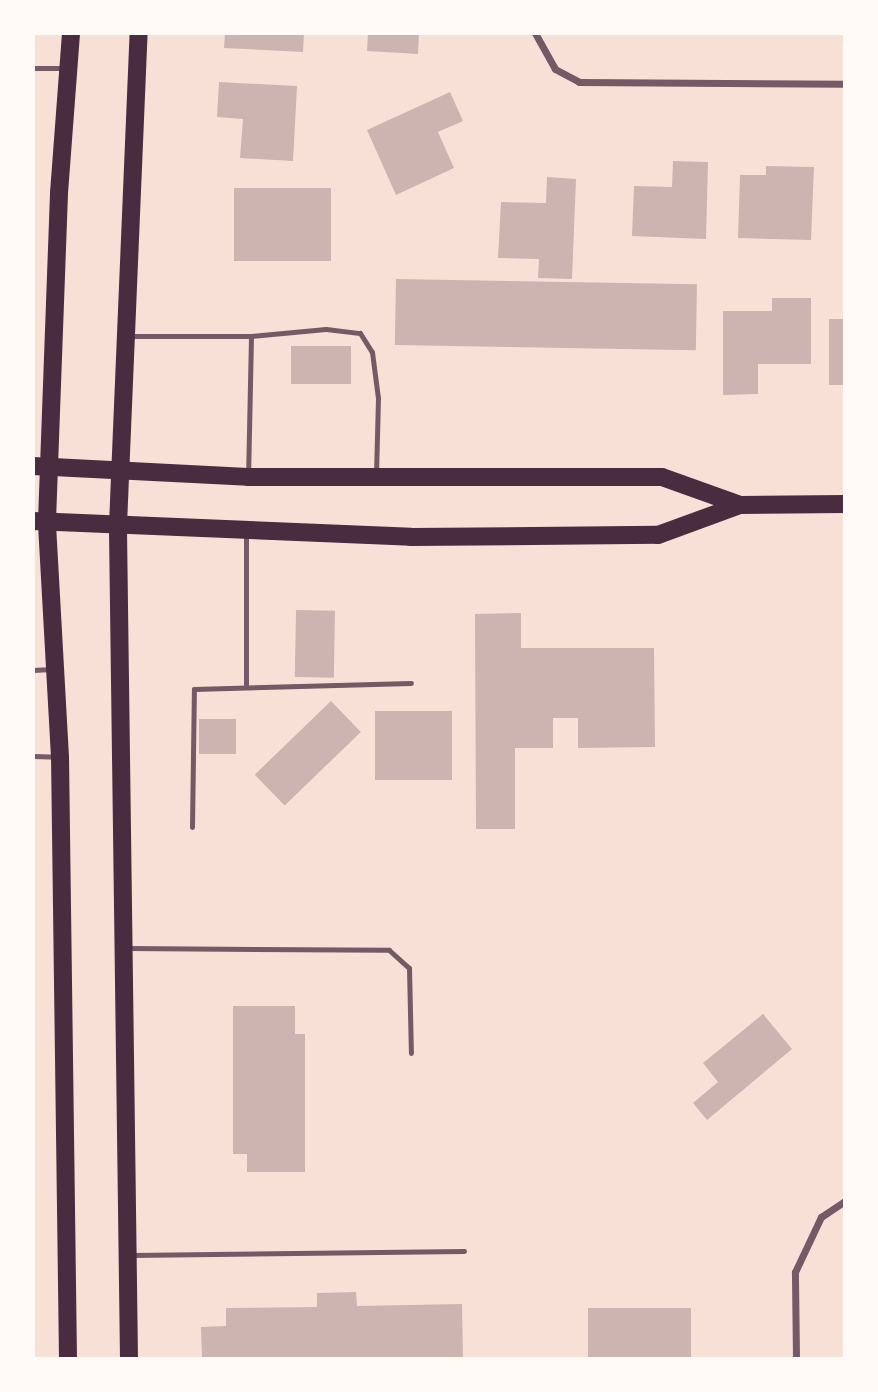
<!DOCTYPE html>
<html>
<head>
<meta charset="utf-8">
<style>
  body { margin:0 }
  #map { position:relative; width:878px; height:1392px; overflow:hidden; background:#f7e1d7; font-family:Arial,sans-serif }
  div>[style] { position:absolute }
  .building>* { inset:0; background:#ccb4b1; transform-origin:0 0 }
  .service>* { height:5px; margin:-2.5px; padding:0 2.5px; transform-origin:2.5px; border-radius:2.5px; background:#755966 }
  .minor>* { height:7px; margin:-3.5px; padding:0 3.5px; transform-origin:3.5px; border-radius:3.5px; background:#755966 }
  .primary>* { height:18px; margin:-9px; padding:0 9px; transform-origin:9px; border-radius:9px; background:#4a2c40 }
  span { translate:-50% -50%; white-space:nowrap; text-align:center; line-height:1.15; -webkit-text-stroke:6px #fffaf5; paint-order:stroke }
  .frame { position:absolute; inset:0; border:35px solid #fffaf5; pointer-events:none }
</style>
</head>
<body>
<div id="map">
  <div class="building">
    <i style="clip-path:polygon(225px 33px,304px 33px,303px 52px,224px 48px)"></i>
    <i style="clip-path:polygon(368px 33px,419px 33px,418px 54px,367px 51px)"></i>
    <i style="clip-path:polygon(219px 82px,297px 86px,293px 161px,240px 158px,243px 119px,217px 117px)"></i>
    <i style="clip-path:polygon(450px 92px,463px 121px,438px 132px,454px 168px,396px 195px,367px 130px)"></i>
    <i style="clip-path:polygon(673px 161px,708px 162px,706px 239px,632px 236px,634px 186px,672px 187px)"></i>
    <i style="clip-path:polygon(766px 166px,814px 167px,811px 240px,738px 238px,740px 175px,766px 175px)"></i>
    <i style="clip-path:polygon(547px 177px,576px 179px,572px 279px,538px 278px,539px 259px,498px 258px,501px 202px,546px 203px)"></i>
    <i style="left:331px;top:188px;width:73px;height:97px;rotate:90deg"></i>
    <i style="left:396px;top:279px;width:301px;height:66px;rotate:1deg"></i>
    <i style="clip-path:polygon(772px 298px,811px 298px,811px 364px,758px 364px,758px 394px,723px 395px,723px 311px,772px 311px)"></i>
    <i style="left:829px;top:319px;width:16px;height:66px"></i>
    <i style="left:291px;top:346px;width:60px;height:38px"></i>
    <i style="left:296px;top:610px;width:39px;height:67px;rotate:1deg"></i>
    <i style="clip-path:polygon(521px 613px,521px 648px,654px 648px,655px 747px,578px 748px,578px 718px,553px 718px,553px 748px,515px 748px,515px 829px,476px 829px,475px 614px)"></i>
    <i style="left:331px;top:701px;width:43px;height:106px;rotate:46deg"></i>
    <i style="left:375px;top:711px;width:77px;height:69px"></i>
    <i style="left:199px;top:719px;width:37px;height:35px"></i>
    <i style="clip-path:polygon(233px 1006px,295px 1006px,295px 1034px,305px 1034px,305px 1172px,247px 1172px,247px 1154px,233px 1154px)"></i>
    <i style="clip-path:polygon(763px 1014px,792px 1049px,707px 1120px,693px 1103px,718px 1082px,703px 1063px)"></i>
    <i style="clip-path:polygon(356px 1292px,357px 1306px,462px 1304px,463px 1359px,202px 1359px,201px 1327px,226px 1326px,226px 1308px,317px 1307px,317px 1293px)"></i>
    <i style="left:588px;top:1308px;width:103px;height:51px"></i>
  </div>
  <div class="service">
    <i style="left:33px;top:68px;width:32px"></i>
    <i style="left:129px;top:336px;width:122px"></i>
    <i style="left:251px;top:336px;width:138px;rotate:91.2deg"></i>
    <i style="left:251px;top:336px;width:75px;rotate:-5.3deg"></i>
    <i style="left:326px;top:329px;width:34px;rotate:7deg"></i>
    <i style="left:360px;top:333px;width:22px;rotate:58deg"></i>
    <i style="left:372px;top:352px;width:46px;rotate:82.6deg"></i>
    <i style="left:378px;top:398px;width:74px;rotate:91.5deg"></i>
    <i style="left:246px;top:533px;width:154px;rotate:90deg"></i>
    <i style="left:33px;top:670px;width:18px;rotate:-3deg"></i>
    <i style="left:33px;top:756px;width:25px;rotate:2deg"></i>
    <i style="left:192px;top:827px;width:138px;rotate:-89.2deg"></i>
    <i style="left:194px;top:689px;width:217px;rotate:-1.6deg"></i>
    <i style="left:126px;top:948px;width:263px;rotate:0.4deg"></i>
    <i style="left:389px;top:950px;width:27px;rotate:42deg"></i>
    <i style="left:409px;top:968px;width:85px;rotate:88.7deg"></i>
    <i style="left:131px;top:1255px;width:333px;rotate:-0.7deg"></i>
  </div>
  <div class="minor">
    <i style="left:535px;top:33px;width:41px;rotate:60.9deg"></i>
    <i style="left:555px;top:69px;width:27px;rotate:28deg"></i>
    <i style="left:579px;top:82px;width:266px;rotate:0.4deg"></i>
    <i style="left:796px;top:1359px;width:87px;rotate:-90.7deg"></i>
    <i style="left:795px;top:1272px;width:61px;rotate:-64.7deg"></i>
    <i style="left:821px;top:1217px;width:29px;rotate:-34deg"></i>
  </div>
  <div class="primary">
    <i style="left:33px;top:466px;width:215px;rotate:2.9deg"></i>
    <i style="left:248px;top:477px;width:414px"></i>
    <i style="left:662px;top:477px;width:83px;rotate:19.7deg"></i>
    <i style="left:33px;top:521px;width:378px;rotate:2.4deg"></i>
    <i style="left:411px;top:537px;width:247px;rotate:-0.5deg"></i>
    <i style="left:658px;top:535px;width:87px;rotate:-20.1deg"></i>
    <i style="left:740px;top:505px;width:105px;rotate:-0.5deg"></i>
    <i style="left:68px;top:1359px;width:602px;rotate:-90.76deg"></i>
    <i style="left:60px;top:757px;width:236px;rotate:-93.2deg"></i>
    <i style="left:47px;top:521px;width:328px;rotate:-87.9deg"></i>
    <i style="left:59px;top:193px;width:160px;rotate:-85.7deg"></i>
    <i style="left:129px;top:1359px;width:834px;rotate:-90.76deg"></i>
    <i style="left:118px;top:525px;width:492px;rotate:-87.6deg"></i>
  </div>
  <div class="frame"></div>
</div>
</body>
</html>
